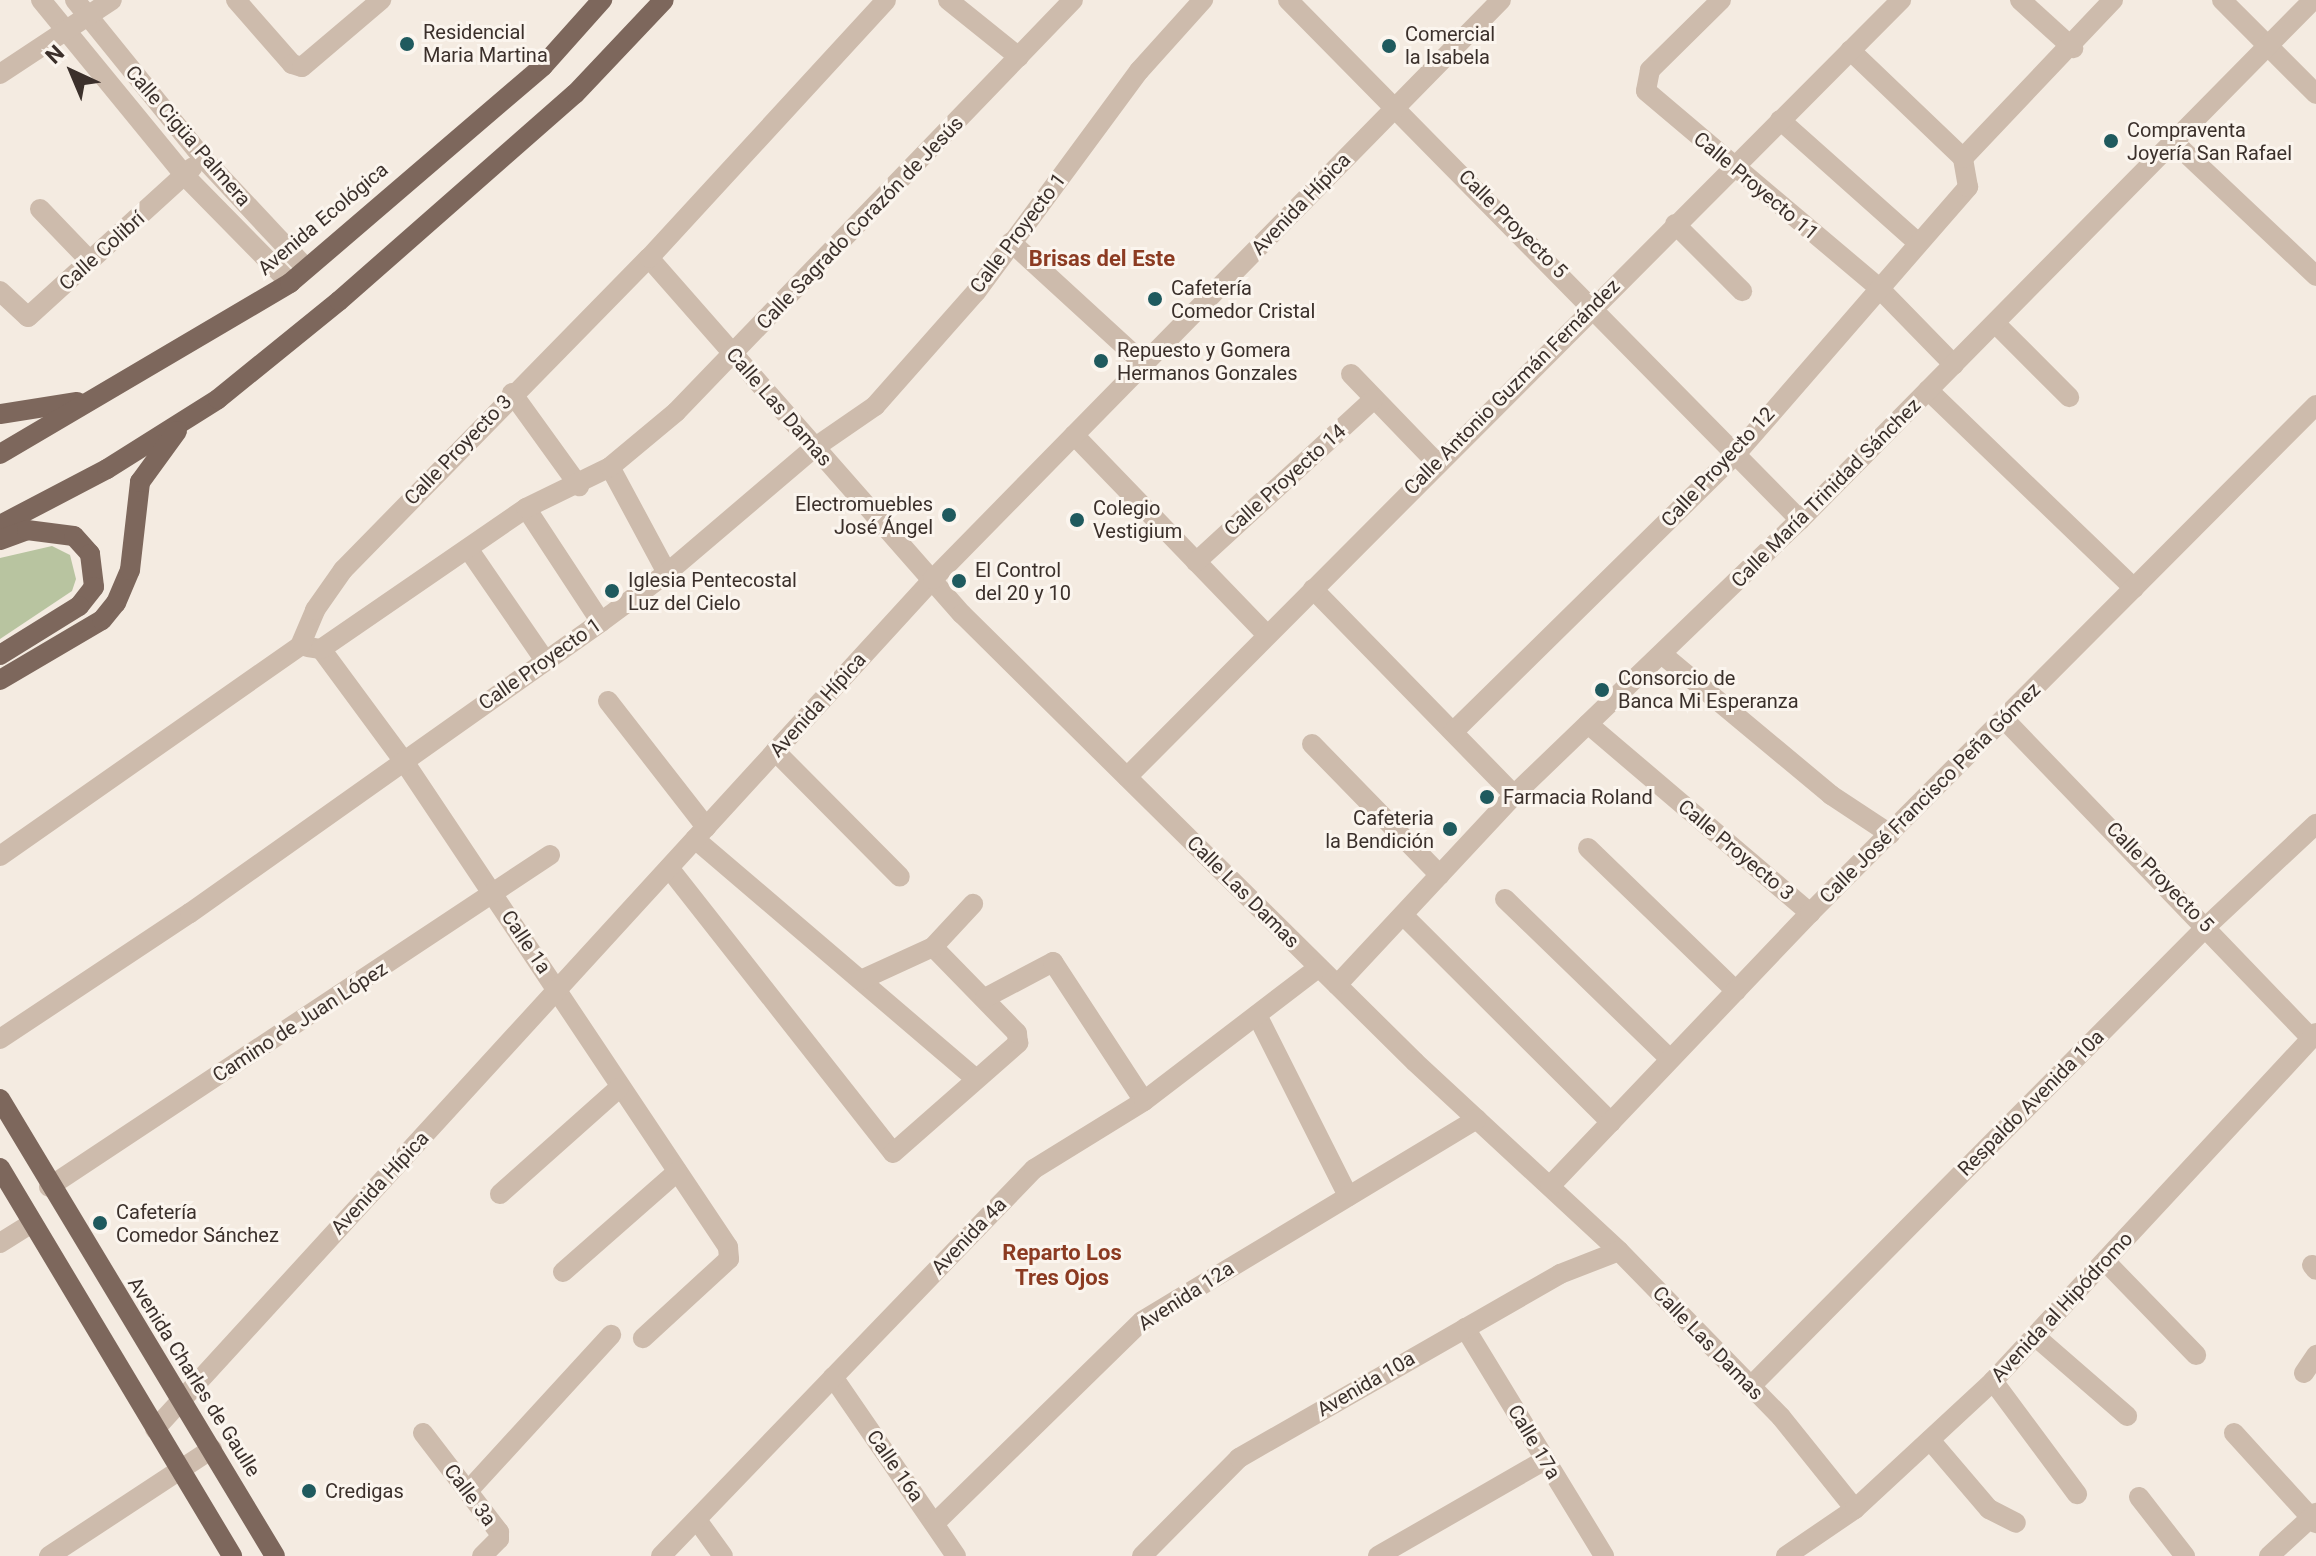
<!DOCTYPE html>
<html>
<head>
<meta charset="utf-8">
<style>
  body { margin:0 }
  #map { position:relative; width:2316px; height:1556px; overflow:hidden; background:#f4ebe1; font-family:Roboto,sans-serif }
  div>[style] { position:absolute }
  .green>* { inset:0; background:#b8c4a0 }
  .minor>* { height:20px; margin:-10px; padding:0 10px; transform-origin:10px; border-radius:10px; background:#cdbbac }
  .tertiary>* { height:20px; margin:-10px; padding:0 10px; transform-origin:10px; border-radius:10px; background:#cdbbac }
  .primary>* { height:20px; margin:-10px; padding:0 10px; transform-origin:10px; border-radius:10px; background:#7d675c }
  .dots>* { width:22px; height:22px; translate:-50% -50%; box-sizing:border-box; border:4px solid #fbf5ee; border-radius:50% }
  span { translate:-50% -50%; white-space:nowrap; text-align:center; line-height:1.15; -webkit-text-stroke:6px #fbf5ee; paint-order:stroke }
  .poi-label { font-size:20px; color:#3b302b }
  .left { translate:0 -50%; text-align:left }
  .right { translate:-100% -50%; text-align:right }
  .street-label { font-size:20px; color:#3b302b }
  .neighbourhood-label { font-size:22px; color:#8c3b22; font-weight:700 }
  .north { position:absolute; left:32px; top:32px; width:80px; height:80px; -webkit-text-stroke:6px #fbf5ee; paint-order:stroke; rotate:316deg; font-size:22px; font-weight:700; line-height:32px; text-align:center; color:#3b302b }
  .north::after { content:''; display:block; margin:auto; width:28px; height:36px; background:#3b302b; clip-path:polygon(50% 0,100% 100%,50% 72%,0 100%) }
</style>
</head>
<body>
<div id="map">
  <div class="green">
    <i style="clip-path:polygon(52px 546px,70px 555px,76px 579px,72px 591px,0 639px,0 558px)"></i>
  </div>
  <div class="minor">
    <i style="left:41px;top:0;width:227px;rotate:50.7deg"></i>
    <i style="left:185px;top:176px;width:150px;rotate:45.5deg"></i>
    <i style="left:75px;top:0;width:203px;rotate:51deg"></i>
    <i style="left:203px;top:158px;width:151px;rotate:46.9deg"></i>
    <i style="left:236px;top:0;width:85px;rotate:48.8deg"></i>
    <i style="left:292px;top:64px;width:10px;rotate:17deg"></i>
    <i style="left:302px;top:67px;width:104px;rotate:-40.3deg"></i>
    <i style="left:948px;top:0;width:91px;rotate:38.8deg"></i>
    <i style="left:1288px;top:0;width:730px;rotate:45.44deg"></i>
    <i style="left:1721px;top:0;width:100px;rotate:135.4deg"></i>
    <i style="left:1650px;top:70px;width:21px;rotate:101deg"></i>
    <i style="left:1646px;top:91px;width:302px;rotate:40.2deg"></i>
    <i style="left:1877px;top:286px;width:110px;rotate:45.7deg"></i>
    <i style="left:2020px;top:0;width:72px;rotate:42.2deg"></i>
    <i style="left:2222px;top:0;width:133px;rotate:45deg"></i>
    <i style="left:0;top:74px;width:134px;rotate:-33.5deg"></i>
    <i style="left:1780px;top:120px;width:185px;rotate:41.7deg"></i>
    <i style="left:2175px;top:143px;width:194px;rotate:43.3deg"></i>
    <i style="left:1963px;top:158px;width:218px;rotate:-46.5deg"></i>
    <i style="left:40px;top:209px;width:72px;rotate:46.1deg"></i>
    <i style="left:1675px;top:224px;width:95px;rotate:45deg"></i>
    <i style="left:1011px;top:242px;width:180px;rotate:42.5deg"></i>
    <i style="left:649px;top:258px;width:474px;rotate:48.7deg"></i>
    <i style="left:962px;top:614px;width:637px;rotate:44.68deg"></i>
    <i style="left:1415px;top:1062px;width:278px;rotate:42.8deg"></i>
    <i style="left:1619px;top:1251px;width:232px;rotate:45.7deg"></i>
    <i style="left:1781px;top:1417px;width:118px;rotate:51.2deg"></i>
    <i style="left:0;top:291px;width:38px;rotate:43deg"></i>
    <i style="left:28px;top:317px;width:222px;rotate:-42.3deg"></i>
    <i style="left:1995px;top:323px;width:105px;rotate:45deg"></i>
    <i style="left:1351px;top:374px;width:124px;rotate:46deg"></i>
    <i style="left:1928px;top:390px;width:286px;rotate:43.9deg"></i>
    <i style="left:512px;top:393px;width:115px;rotate:54.2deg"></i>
    <i style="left:1074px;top:435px;width:278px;rotate:46deg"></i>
    <i style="left:610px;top:467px;width:120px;rotate:61.7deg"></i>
    <i style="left:526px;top:508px;width:136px;rotate:56.7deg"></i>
    <i style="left:469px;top:550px;width:132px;rotate:55.5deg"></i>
    <i style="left:1196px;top:562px;width:241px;rotate:-42.5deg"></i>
    <i style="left:1313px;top:589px;width:288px;rotate:45.7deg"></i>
    <i style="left:308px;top:647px;width:13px;rotate:9deg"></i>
    <i style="left:321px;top:649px;width:142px;rotate:53.6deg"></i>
    <i style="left:405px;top:763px;width:582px;rotate:56.28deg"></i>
    <i style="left:728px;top:1247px;width:12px;rotate:85deg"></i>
    <i style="left:729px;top:1259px;width:117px;rotate:137.4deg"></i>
    <i style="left:321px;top:649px;width:249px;rotate:-34.5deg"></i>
    <i style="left:526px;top:508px;width:93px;rotate:-26deg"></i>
    <i style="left:610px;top:467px;width:86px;rotate:-39.8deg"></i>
    <i style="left:676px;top:412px;width:572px;rotate:-46.06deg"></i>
    <i style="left:1663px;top:655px;width:219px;rotate:39.8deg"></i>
    <i style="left:1831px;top:795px;width:71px;rotate:33.5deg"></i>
    <i style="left:608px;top:701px;width:160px;rotate:52.1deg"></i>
    <i style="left:2004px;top:719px;width:443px;rotate:46.1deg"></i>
    <i style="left:1588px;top:724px;width:292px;rotate:40.4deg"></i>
    <i style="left:1453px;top:732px;width:397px;rotate:-44.5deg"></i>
    <i style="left:1736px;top:454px;width:354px;rotate:-49deg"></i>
    <i style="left:1968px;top:187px;width:29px;rotate:-100deg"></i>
    <i style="left:1963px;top:158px;width:156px;rotate:-136.3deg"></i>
    <i style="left:1312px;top:744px;width:183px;rotate:45.7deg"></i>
    <i style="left:775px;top:751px;width:177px;rotate:45.2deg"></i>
    <i style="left:1127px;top:777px;width:1097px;rotate:-45.11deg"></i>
    <i style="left:695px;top:839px;width:367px;rotate:40.5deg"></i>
    <i style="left:1588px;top:848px;width:206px;rotate:44deg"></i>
    <i style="left:0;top:856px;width:366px;rotate:-35deg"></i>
    <i style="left:300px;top:646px;width:39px;rotate:-67deg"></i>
    <i style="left:315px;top:610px;width:49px;rotate:-55deg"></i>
    <i style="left:343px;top:570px;width:437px;rotate:-45.6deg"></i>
    <i style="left:649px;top:258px;width:350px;rotate:-47.4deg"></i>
    <i style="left:669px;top:868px;width:362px;rotate:51.8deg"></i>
    <i style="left:893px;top:1153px;width:167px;rotate:-41.3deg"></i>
    <i style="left:1018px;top:1043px;width:10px;rotate:-96deg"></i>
    <i style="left:1017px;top:1033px;width:120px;rotate:-134.3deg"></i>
    <i style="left:933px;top:947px;width:79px;rotate:155.4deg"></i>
    <i style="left:1505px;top:899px;width:230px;rotate:44.1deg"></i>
    <i style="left:1405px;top:917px;width:291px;rotate:44.9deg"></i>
    <i style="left:933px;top:947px;width:59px;rotate:-47.1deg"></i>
    <i style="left:1337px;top:985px;width:260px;rotate:-47deg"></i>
    <i style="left:1514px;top:795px;width:397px;rotate:-43.9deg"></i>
    <i style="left:1800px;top:520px;width:730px;rotate:-45.39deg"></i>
    <i style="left:985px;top:998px;width:77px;rotate:-27.9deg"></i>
    <i style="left:1053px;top:962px;width:166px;rotate:56.8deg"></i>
    <i style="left:1257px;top:1015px;width:203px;rotate:63.3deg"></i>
    <i style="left:0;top:1039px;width:228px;rotate:-33.6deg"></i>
    <i style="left:190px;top:913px;width:504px;rotate:-35.3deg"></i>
    <i style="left:601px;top:622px;width:82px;rotate:-36.6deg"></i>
    <i style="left:667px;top:573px;width:193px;rotate:-40.4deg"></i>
    <i style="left:814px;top:448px;width:74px;rotate:-34.5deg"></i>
    <i style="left:875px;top:406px;width:152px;rotate:-48.5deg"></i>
    <i style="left:976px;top:292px;width:275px;rotate:-53.6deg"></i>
    <i style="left:1139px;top:71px;width:96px;rotate:-48deg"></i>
    <i style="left:1550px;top:1186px;width:377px;rotate:-46.4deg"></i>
    <i style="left:1810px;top:913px;width:717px;rotate:-45.11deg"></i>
    <i style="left:49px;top:1187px;width:601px;rotate:-33.53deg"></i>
    <i style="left:500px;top:1194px;width:159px;rotate:-41.7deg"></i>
    <i style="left:0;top:1243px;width:38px;rotate:-32deg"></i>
    <i style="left:2105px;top:1261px;width:131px;rotate:45.9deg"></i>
    <i style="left:2312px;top:1265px;width:6px;rotate:51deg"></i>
    <i style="left:563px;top:1272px;width:152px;rotate:-41.3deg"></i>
    <i style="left:1465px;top:1328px;width:267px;rotate:58.6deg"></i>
    <i style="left:2035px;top:1336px;width:122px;rotate:41deg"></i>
    <i style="left:2304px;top:1373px;width:22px;rotate:-56deg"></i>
    <i style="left:833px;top:1377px;width:217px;rotate:55.5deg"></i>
    <i style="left:1993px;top:1381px;width:141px;rotate:53.4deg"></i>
    <i style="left:1750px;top:1387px;width:651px;rotate:-45.25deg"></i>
    <i style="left:2208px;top:925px;width:148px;rotate:-43.1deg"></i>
    <i style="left:423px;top:1433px;width:125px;rotate:52.5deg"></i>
    <i style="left:499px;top:1532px;width:7px;rotate:90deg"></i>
    <i style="left:499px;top:1539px;width:24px;rotate:135deg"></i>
    <i style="left:2234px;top:1433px;width:122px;rotate:47.7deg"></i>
    <i style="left:1930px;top:1440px;width:91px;rotate:49.5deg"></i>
    <i style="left:1989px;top:1509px;width:30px;rotate:27deg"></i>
    <i style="left:468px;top:1491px;width:212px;rotate:-47.5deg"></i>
    <i style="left:2139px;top:1497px;width:75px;rotate:52.1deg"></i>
    <i style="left:697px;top:1520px;width:44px;rotate:54.2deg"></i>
    <i style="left:935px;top:1523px;width:289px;rotate:-44.3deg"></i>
    <i style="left:1142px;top:1321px;width:391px;rotate:-31.1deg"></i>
    <i style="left:49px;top:1556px;width:195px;rotate:-33.3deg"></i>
    <i style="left:661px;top:1556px;width:537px;rotate:-46.06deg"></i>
    <i style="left:1034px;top:1169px;width:129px;rotate:-31.7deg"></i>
    <i style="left:1144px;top:1101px;width:220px;rotate:-37.4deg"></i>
    <i style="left:1142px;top:1556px;width:138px;rotate:-45.3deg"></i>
    <i style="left:1239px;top:1458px;width:370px;rotate:-29.8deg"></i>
    <i style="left:1560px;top:1274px;width:63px;rotate:-21.3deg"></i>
    <i style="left:1378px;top:1556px;width:193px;rotate:-29.9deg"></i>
    <i style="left:1786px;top:1556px;width:83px;rotate:-34.3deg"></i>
    <i style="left:1855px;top:1509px;width:188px;rotate:-42.8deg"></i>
    <i style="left:1993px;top:1381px;width:475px;rotate:-47.1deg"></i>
    <i style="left:2269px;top:1556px;width:64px;rotate:-42.5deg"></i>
  </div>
  <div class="tertiary">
    <i style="left:155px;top:1429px;width:1152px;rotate:-47.53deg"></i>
    <i style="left:933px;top:579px;width:811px;rotate:-45.55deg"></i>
  </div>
  <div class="primary">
    <i style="left:0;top:414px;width:78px;rotate:-8.9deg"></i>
    <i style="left:0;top:454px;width:337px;rotate:-30.5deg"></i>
    <i style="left:290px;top:283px;width:333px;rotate:-40.6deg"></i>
    <i style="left:543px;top:66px;width:89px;rotate:-48.2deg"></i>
    <i style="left:0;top:525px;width:121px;rotate:-27.6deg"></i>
    <i style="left:107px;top:469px;width:131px;rotate:-32.2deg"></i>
    <i style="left:218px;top:399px;width:156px;rotate:-39deg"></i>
    <i style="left:339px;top:301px;width:314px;rotate:-41.3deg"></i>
    <i style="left:575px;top:94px;width:129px;rotate:-46.6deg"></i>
    <i style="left:0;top:540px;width:29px;rotate:-20deg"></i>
    <i style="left:27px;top:530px;width:47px;rotate:7.3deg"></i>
    <i style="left:74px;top:536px;width:24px;rotate:48deg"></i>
    <i style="left:90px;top:554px;width:33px;rotate:83deg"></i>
    <i style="left:94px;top:587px;width:24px;rotate:128deg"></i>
    <i style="left:79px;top:606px;width:93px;rotate:148.2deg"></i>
    <i style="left:0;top:680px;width:118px;rotate:-30.5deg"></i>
    <i style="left:102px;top:620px;width:22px;rotate:-51deg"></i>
    <i style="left:116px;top:603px;width:36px;rotate:-67deg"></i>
    <i style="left:130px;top:570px;width:89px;rotate:-83.5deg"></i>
    <i style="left:140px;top:482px;width:63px;rotate:-54deg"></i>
    <i style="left:0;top:1099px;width:533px;rotate:58.96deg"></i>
    <i style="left:0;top:1168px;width:452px;rotate:59.1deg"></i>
  </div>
  <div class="dots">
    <i style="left:407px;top:44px;background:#1f5a5e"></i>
    <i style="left:1389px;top:46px;background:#1f5a5e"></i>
    <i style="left:2111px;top:141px;background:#1f5a5e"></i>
    <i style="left:1155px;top:299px;background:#1f5a5e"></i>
    <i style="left:1101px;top:361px;background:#1f5a5e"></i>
    <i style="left:949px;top:515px;background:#1f5a5e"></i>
    <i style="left:1077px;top:520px;background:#1f5a5e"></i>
    <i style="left:959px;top:581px;background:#1f5a5e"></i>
    <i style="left:612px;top:591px;background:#1f5a5e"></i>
    <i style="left:1602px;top:690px;background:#1f5a5e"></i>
    <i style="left:1487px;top:797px;background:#1f5a5e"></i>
    <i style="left:1450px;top:829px;background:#1f5a5e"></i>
    <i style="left:100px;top:1223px;background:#1f5a5e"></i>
    <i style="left:309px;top:1491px;background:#1f5a5e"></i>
  </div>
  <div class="poi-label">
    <span class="left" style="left:423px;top:44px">Residencial<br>Maria Martina</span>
    <span class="left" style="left:1405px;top:46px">Comercial<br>la Isabela</span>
    <span class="left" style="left:2127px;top:142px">Compraventa<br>Joyería San Rafael</span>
    <span class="left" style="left:1171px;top:300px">Cafetería<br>Comedor Cristal</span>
    <span class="left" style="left:1117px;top:362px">Repuesto y Gomera<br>Hermanos Gonzales</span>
    <span class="right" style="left:933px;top:516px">Electromuebles<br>José Ángel</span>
    <span class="left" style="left:1093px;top:520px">Colegio<br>Vestigium</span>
    <span class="left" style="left:975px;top:582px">El Control<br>del 20 y 10</span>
    <span class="left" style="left:628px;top:592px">Iglesia Pentecostal<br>Luz del Cielo</span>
    <span class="left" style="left:1618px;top:690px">Consorcio de<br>Banca Mi Esperanza</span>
    <span class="left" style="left:1503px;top:797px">Farmacia Roland</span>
    <span class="right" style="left:1434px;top:830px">Cafeteria<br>la Bendición</span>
    <span class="left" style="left:116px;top:1224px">Cafetería<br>Comedor Sánchez</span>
    <span class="left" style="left:325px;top:1491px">Credigas</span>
  </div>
  <div class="street-label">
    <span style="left:188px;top:136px;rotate:49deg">Calle Cigüa Palmera</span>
    <span style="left:1756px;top:186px;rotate:40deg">Calle Proyecto 11</span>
    <span style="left:1301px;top:204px;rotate:-46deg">Avenida Hípica</span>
    <span style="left:323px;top:219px;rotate:-40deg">Avenida Ecológica</span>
    <span style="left:860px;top:223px;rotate:-46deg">Calle Sagrado Corazón de Jesús</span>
    <span style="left:1513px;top:224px;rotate:45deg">Calle Proyecto 5</span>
    <span style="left:1018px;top:233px;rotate:-53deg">Calle Proyecto 1</span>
    <span style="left:102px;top:251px;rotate:-42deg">Calle Colibrí</span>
    <span style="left:1512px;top:387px;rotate:-45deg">Calle Antonio Guzmán Fernández</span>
    <span style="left:779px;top:407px;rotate:49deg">Calle Las Damas</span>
    <span style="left:458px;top:450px;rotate:-46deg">Calle Proyecto 3</span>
    <span style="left:1718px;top:467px;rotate:-47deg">Calle Proyecto 12</span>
    <span style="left:1285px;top:480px;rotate:-42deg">Calle Proyecto 14</span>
    <span style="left:1826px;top:493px;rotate:-45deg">Calle María Trinidad Sánchez</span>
    <span style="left:540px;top:664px;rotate:-35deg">Calle Proyecto 1</span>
    <span style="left:818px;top:705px;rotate:-48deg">Avenida Hípica</span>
    <span style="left:1930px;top:793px;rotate:-45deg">Calle José Francisco Peña Gómez</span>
    <span style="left:1736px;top:850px;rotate:40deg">Calle Proyecto 3</span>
    <span style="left:2160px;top:877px;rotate:46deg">Calle Proyecto 5</span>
    <span style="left:1243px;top:892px;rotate:45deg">Calle Las Damas</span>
    <span style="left:526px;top:942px;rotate:56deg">Calle 1a</span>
    <span style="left:300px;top:1022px;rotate:-33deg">Camino de Juan López</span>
    <span style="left:2031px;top:1103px;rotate:-45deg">Respaldo Avenida 10a</span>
    <span style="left:380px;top:1183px;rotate:-47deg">Avenida Hípica</span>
    <span style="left:969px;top:1236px;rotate:-46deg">Avenida 4a</span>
    <span style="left:1186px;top:1296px;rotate:-33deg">Avenida 12a</span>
    <span style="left:2062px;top:1307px;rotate:-47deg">Avenida al Hipódromo</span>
    <span style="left:1708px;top:1343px;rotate:46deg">Calle Las Damas</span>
    <span style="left:194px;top:1377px;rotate:58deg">Avenida Charles de Gaulle</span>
    <span style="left:1366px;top:1384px;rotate:-30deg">Avenida 10a</span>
    <span style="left:1534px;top:1442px;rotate:59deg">Calle 17a</span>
    <span style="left:895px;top:1466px;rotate:55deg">Calle 16a</span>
    <span style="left:470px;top:1495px;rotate:53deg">Calle 3a</span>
  </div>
  <div class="neighbourhood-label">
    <span style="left:1102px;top:259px">Brisas del Este</span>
    <span style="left:1062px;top:1265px">Reparto Los<br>Tres Ojos</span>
  </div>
  <div class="north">N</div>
</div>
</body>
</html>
